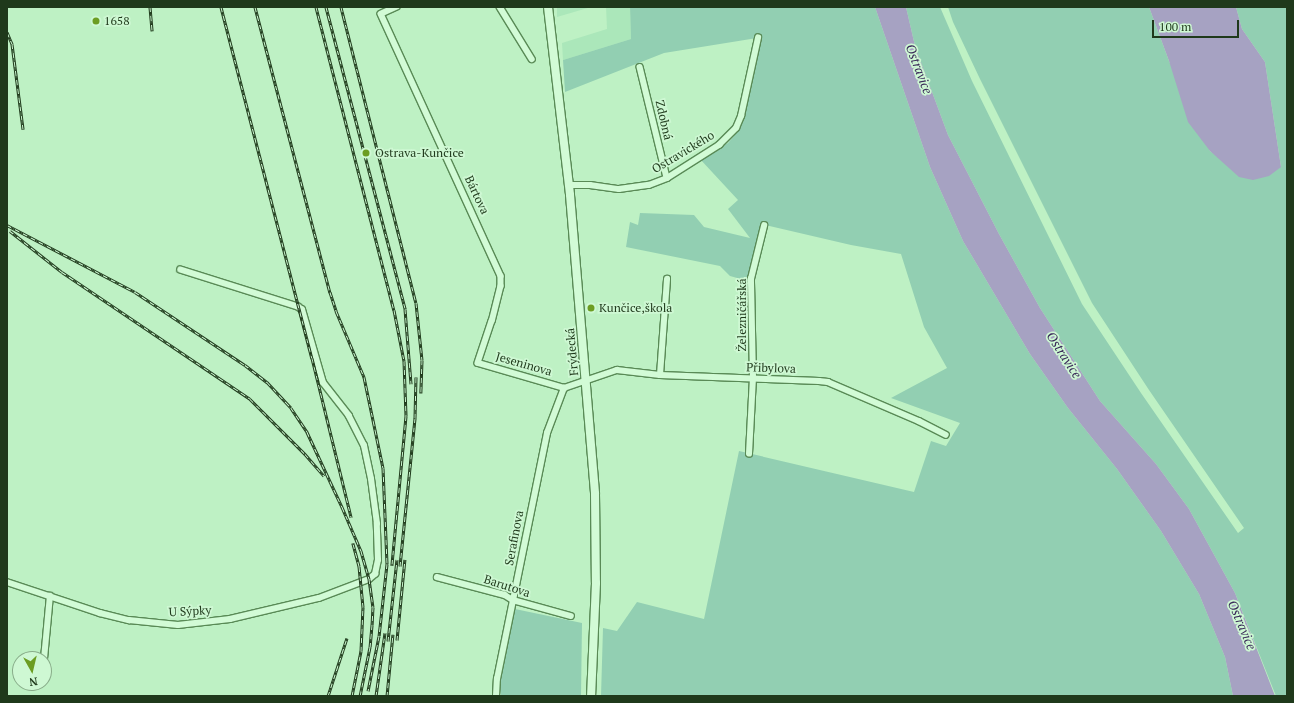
<!DOCTYPE html>
<html>
<head>
<meta charset="utf-8">
<style>
  body { margin:0 }
  #map { position:relative; width:1294px; height:703px; overflow:hidden; background:#bef1c4; font-family:"PT Serif",serif }
  div>[style] { position:absolute }
  .farmland>* { inset:0; background:#abe7ba }
  .green>* { inset:0; background:#92cfb2 }
  .water>* { inset:0; background:#a6a2c2 }
  .roads { filter:drop-shadow(1px 0 #598a56) drop-shadow(-1px 0 #598a56) drop-shadow(0 1px #598a56) drop-shadow(0 -1px #598a56) }
  .street>* { height:5.5px; margin:-2.75px; padding:0 2.75px; transform-origin:2.75px; border-radius:2.75px; background:#d2fbd6 }
  .secondary>* { height:8px; margin:-4px; padding:0 4px; transform-origin:4px; border-radius:4px; background:#d2fbd6 }
  .rail>* { height:3px; margin-top:-1.5px; transform-origin:0; background:repeating-linear-gradient(90deg,#cef8d3 0 4.5px,#1f391b 0 9px); box-sizing:border-box; border-block:1px solid #1f391b }
  .dots>* { width:11px; height:11px; translate:-50% -50%; box-sizing:border-box; border:2px solid #cef8d3; border-radius:50% }
  span { translate:-50% -50%; white-space:nowrap; text-align:center; line-height:1.15; -webkit-text-stroke:3.5px #cef8d3; paint-order:stroke }
  .poi-label { font-size:12px; color:#1f391b }
  .left { translate:0 -50%; text-align:left }
  .street-label { font-size:12px; color:#1f391b }
  .water-label { font-size:13px; color:#3a2959; font-style:italic }
  .frame { position:absolute; inset:0; border:8px solid #1f391b; pointer-events:none }
  .north { position:absolute; left:12px; top:651px; width:40px; height:40px; box-sizing:border-box; background:#cef8d3; border:1px solid #88ac89; border-radius:50%; rotate:172deg; font-size:11px; font-weight:700; line-height:16px; text-align:center; color:#1f391b }
  .north::after { content:''; display:block; margin:auto; width:14px; height:18px; background:#6c9d22; clip-path:polygon(50% 0,100% 100%,50% 72%,0 100%) }
  .scale { position:absolute; left:1152px; top:20px; width:87px; height:18px; box-sizing:border-box; border:2px solid #1f391b; border-top:0; padding-left:5px; font-size:12px; line-height:14px; white-space:nowrap; color:#1f391b; -webkit-text-stroke:3px #cef8d3; paint-order:stroke }
</style>
</head>
<body>
<div id="map">
  <div class="farmland">
    <i style="clip-path:polygon(557px 7px,591px 7px,557px 17px)"></i>
    <i style="clip-path:polygon(606px 7px,630px 7px,631px 39px,563px 60px,562px 43px,607px 29px)"></i>
  </div>
  <div class="green">
    <i style="clip-path:polygon(630px 7px,875px 7px,930px 167px,963px 241px,1030px 354px,1068px 408px,1117px 469px,1161px 531px,1199px 594px,1225px 657px,1233px 696px,601px 696px,603px 628px,617px 631px,637px 602px,704px 619px,739px 451px,914px 492px,931px 441px,946px 446px,960px 423px,891px 398px,947px 368px,924px 327px,901px 254px,851px 245px,761px 224px,748px 281px,730px 276px,720px 266px,626px 247px,630px 222px,638px 225px,640px 213px,694px 215px,704px 227px,750px 238px,728px 209px,738px 200px,700px 159px,728px 143px,739px 130px,757px 38px,664px 53px,565px 92px,563px 60px,631px 39px)"></i>
    <i style="clip-path:polygon(906px 7px,940px 7px,972px 81px,1082px 304px,1141px 393px,1238px 533px,1244px 528px,1149px 390px,1092px 303px,980px 79px,953px 22px,948px 7px,1149px 7px,1169px 61px,1210px 151px,1223px 161px,1281px 167px,1265px 62px,1242px 29px,1236px 7px,1287px 7px,1287px 696px,1276px 696px,1235px 593px,1189px 509px,1156px 464px,1100px 401px,1040px 308px,999px 234px,948px 135px,915px 46px)"></i>
    <i style="clip-path:polygon(515px 609px,582px 623px,581px 696px,501px 696px,499px 684px)"></i>
  </div>
  <div class="water">
    <i style="clip-path:polygon(875px 7px,906px 7px,915px 46px,948px 135px,999px 234px,1040px 308px,1100px 401px,1156px 464px,1189px 509px,1235px 593px,1275px 696px,1233px 696px,1225px 657px,1199px 594px,1161px 531px,1117px 469px,1068px 408px,1030px 354px,963px 241px,930px 167px)"></i>
    <i style="clip-path:polygon(1149px 7px,1236px 7px,1242px 29px,1265px 62px,1281px 167px,1269px 176px,1253px 180px,1239px 177px,1210px 151px,1188px 122px,1169px 61px)"></i>
  </div>
  <div class="roads">
    <div class="street">
      <i style="left:397px;top:7px;width:17px;rotate:156deg"></i>
      <i style="left:381px;top:14px;width:288px;rotate:65.4deg"></i>
      <i style="left:501px;top:276px;width:10px;rotate:90deg"></i>
      <i style="left:501px;top:286px;width:36px;rotate:104deg"></i>
      <i style="left:492px;top:321px;width:44px;rotate:108.4deg"></i>
      <i style="left:478px;top:363px;width:90px;rotate:16.2deg"></i>
      <i style="left:564px;top:388px;width:56px;rotate:-18.8deg"></i>
      <i style="left:617px;top:370px;width:43px;rotate:6.6deg"></i>
      <i style="left:660px;top:375px;width:159px;rotate:2.2deg"></i>
      <i style="left:819px;top:381px;width:9px;rotate:6deg"></i>
      <i style="left:828px;top:382px;width:99px;rotate:23.2deg"></i>
      <i style="left:919px;top:421px;width:30px;rotate:27deg"></i>
      <i style="left:500px;top:7px;width:61px;rotate:58.4deg"></i>
      <i style="left:640px;top:67px;width:114px;rotate:76.3deg"></i>
      <i style="left:569px;top:185px;width:21px"></i>
      <i style="left:590px;top:185px;width:29px;rotate:8deg"></i>
      <i style="left:619px;top:189px;width:30px;rotate:-8deg"></i>
      <i style="left:649px;top:185px;width:19px;rotate:-21deg"></i>
      <i style="left:667px;top:178px;width:62px;rotate:-32.4deg"></i>
      <i style="left:719px;top:145px;width:24px;rotate:-45deg"></i>
      <i style="left:736px;top:128px;width:13px;rotate:-67deg"></i>
      <i style="left:741px;top:116px;width:80px;rotate:-77.7deg"></i>
      <i style="left:660px;top:375px;width:96px;rotate:-85.8deg"></i>
      <i style="left:749px;top:454px;width:76px;rotate:-87deg"></i>
      <i style="left:753px;top:378px;width:99px;rotate:-91.2deg"></i>
      <i style="left:751px;top:279px;width:55px;rotate:-76.2deg"></i>
      <i style="left:437px;top:577px;width:70px;rotate:14.8deg"></i>
      <i style="left:505px;top:595px;width:9px;rotate:32deg"></i>
      <i style="left:513px;top:600px;width:60px;rotate:15.4deg"></i>
      <i style="left:7px;top:582px;width:98px;rotate:18.4deg"></i>
      <i style="left:100px;top:613px;width:30px;rotate:14deg"></i>
      <i style="left:129px;top:620px;width:49px;rotate:5.8deg"></i>
      <i style="left:178px;top:625px;width:52px;rotate:-6.6deg"></i>
      <i style="left:230px;top:619px;width:91px;rotate:-13.3deg"></i>
      <i style="left:319px;top:598px;width:53px;rotate:-20.8deg"></i>
      <i style="left:369px;top:579px;width:8px;rotate:-40deg"></i>
      <i style="left:375px;top:574px;width:14px;rotate:-78deg"></i>
      <i style="left:378px;top:560px;width:36px;rotate:-92deg"></i>
      <i style="left:377px;top:524px;width:45px;rotate:-97.6deg"></i>
      <i style="left:371px;top:479px;width:34px;rotate:-102deg"></i>
      <i style="left:364px;top:446px;width:34px;rotate:-117deg"></i>
      <i style="left:349px;top:416px;width:42px;rotate:-128.2deg"></i>
      <i style="left:323px;top:383px;width:76px;rotate:-106deg"></i>
      <i style="left:302px;top:310px;width:5px;rotate:-143deg"></i>
      <i style="left:298px;top:307px;width:123px;rotate:-162.5deg"></i>
      <i style="left:44px;top:659px;width:63px;rotate:-84.6deg"></i>
      <i style="left:496px;top:696px;width:17px;rotate:-87deg"></i>
      <i style="left:497px;top:679px;width:251px;rotate:-78.5deg"></i>
      <i style="left:547px;top:433px;width:48px;rotate:-69.3deg"></i>
    </div>
    <div class="secondary">
      <i style="left:548px;top:7px;width:189px;rotate:83.3deg"></i>
      <i style="left:570px;top:195px;width:300px;rotate:85.2deg"></i>
      <i style="left:595px;top:494px;width:89px;rotate:89.4deg"></i>
      <i style="left:596px;top:583px;width:113px;rotate:92.5deg"></i>
    </div>
  </div>
  <div class="rail">
    <i style="left:150px;top:7px;width:24px;rotate:85deg"></i>
    <i style="left:221px;top:7px;width:363px;rotate:75.5deg"></i>
    <i style="left:312px;top:358px;width:164px;rotate:76.2deg"></i>
    <i style="left:255px;top:7px;width:295px;rotate:75.3deg"></i>
    <i style="left:330px;top:292px;width:20px;rotate:72deg"></i>
    <i style="left:336px;top:311px;width:72px;rotate:67deg"></i>
    <i style="left:364px;top:377px;width:93px;rotate:78.2deg"></i>
    <i style="left:383px;top:468px;width:96px;rotate:87.6deg"></i>
    <i style="left:387px;top:564px;width:72px;rotate:96.3deg"></i>
    <i style="left:379px;top:636px;width:56px;rotate:101.3deg"></i>
    <i style="left:316px;top:7px;width:313px;rotate:75.6deg"></i>
    <i style="left:394px;top:310px;width:52px;rotate:78.9deg"></i>
    <i style="left:404px;top:361px;width:55px;rotate:87.9deg"></i>
    <i style="left:406px;top:416px;width:150px;rotate:95.4deg"></i>
    <i style="left:326px;top:7px;width:312px;rotate:75.3deg"></i>
    <i style="left:405px;top:309px;width:75px;rotate:85.4deg"></i>
    <i style="left:341px;top:7px;width:305px;rotate:75.8deg"></i>
    <i style="left:416px;top:303px;width:57px;rotate:84deg"></i>
    <i style="left:422px;top:360px;width:33px;rotate:92deg"></i>
    <i style="left:7px;top:32px;width:13px;rotate:67deg"></i>
    <i style="left:12px;top:44px;width:86px;rotate:82.6deg"></i>
    <i style="left:7px;top:225px;width:144px;rotate:27.6deg"></i>
    <i style="left:135px;top:292px;width:132px;rotate:33.6deg"></i>
    <i style="left:245px;top:365px;width:28px;rotate:38deg"></i>
    <i style="left:267px;top:382px;width:35px;rotate:47deg"></i>
    <i style="left:291px;top:408px;width:29px;rotate:56deg"></i>
    <i style="left:307px;top:432px;width:83px;rotate:65deg"></i>
    <i style="left:342px;top:507px;width:48px;rotate:66.6deg"></i>
    <i style="left:361px;top:551px;width:29px;rotate:74deg"></i>
    <i style="left:369px;top:579px;width:28px;rotate:82deg"></i>
    <i style="left:373px;top:607px;width:18px;rotate:93deg"></i>
    <i style="left:372px;top:625px;width:22px;rotate:95deg"></i>
    <i style="left:370px;top:647px;width:50px;rotate:101.5deg"></i>
    <i style="left:10px;top:231px;width:66px;rotate:38.3deg"></i>
    <i style="left:62px;top:272px;width:227px;rotate:34deg"></i>
    <i style="left:250px;top:399px;width:78px;rotate:45deg"></i>
    <i style="left:305px;top:454px;width:29px;rotate:49deg"></i>
    <i style="left:400px;top:566px;width:149px;rotate:-84.2deg"></i>
    <i style="left:415px;top:418px;width:41px;rotate:-88.6deg"></i>
    <i style="left:397px;top:640px;width:81px;rotate:-84.4deg"></i>
    <i style="left:388px;top:641px;width:82px;rotate:-83.7deg"></i>
    <i style="left:328px;top:696px;width:61px;rotate:-71.9deg"></i>
    <i style="left:352px;top:696px;width:46px;rotate:-78.7deg"></i>
    <i style="left:361px;top:651px;width:44px;rotate:-87.4deg"></i>
    <i style="left:363px;top:607px;width:41px;rotate:-95.6deg"></i>
    <i style="left:359px;top:566px;width:24px;rotate:-105deg"></i>
    <i style="left:376px;top:696px;width:64px;rotate:-81.9deg"></i>
    <i style="left:387px;top:696px;width:62px;rotate:-84.5deg"></i>
  </div>
  <div class="dots">
    <i style="left:96px;top:21px;background:#6c9d22"></i>
    <i style="left:366px;top:153px;background:#6c9d22"></i>
    <i style="left:591px;top:308px;background:#6c9d22"></i>
  </div>
  <div class="poi-label">
    <span class="left" style="left:104px;top:21px">1658</span>
    <span class="left" style="left:375px;top:153px">Ostrava-Kunčice</span>
    <span class="left" style="left:599px;top:308px">Kunčice,škola</span>
  </div>
  <div class="street-label">
    <span style="left:664px;top:120px;rotate:77deg">Zdobná</span>
    <span style="left:683px;top:152px;rotate:-31deg">Ostravického</span>
    <span style="left:477px;top:195px;rotate:65deg">Bártova</span>
    <span style="left:742px;top:315px;rotate:-90deg">Železničářská</span>
    <span style="left:572px;top:352px;rotate:-95deg">Frýdecká</span>
    <span style="left:524px;top:364px;rotate:16deg">Jeseninova</span>
    <span style="left:771px;top:368px;rotate:2deg">Přibylova</span>
    <span style="left:514px;top:538px;rotate:-79deg">Serafinova</span>
    <span style="left:507px;top:586px;rotate:18deg">Barutova</span>
    <span style="left:190px;top:611px;rotate:-3deg">U Sýpky</span>
  </div>
  <div class="water-label">
    <span style="left:919px;top:69px;rotate:69deg">Ostravice</span>
    <span style="left:1064px;top:355px;rotate:57deg">Ostravice</span>
    <span style="left:1242px;top:625px;rotate:67deg">Ostravice</span>
  </div>
  <div class="frame"></div>
  <div class="north">N</div>
  <div class="scale">100 m</div>
</div>
</body>
</html>
